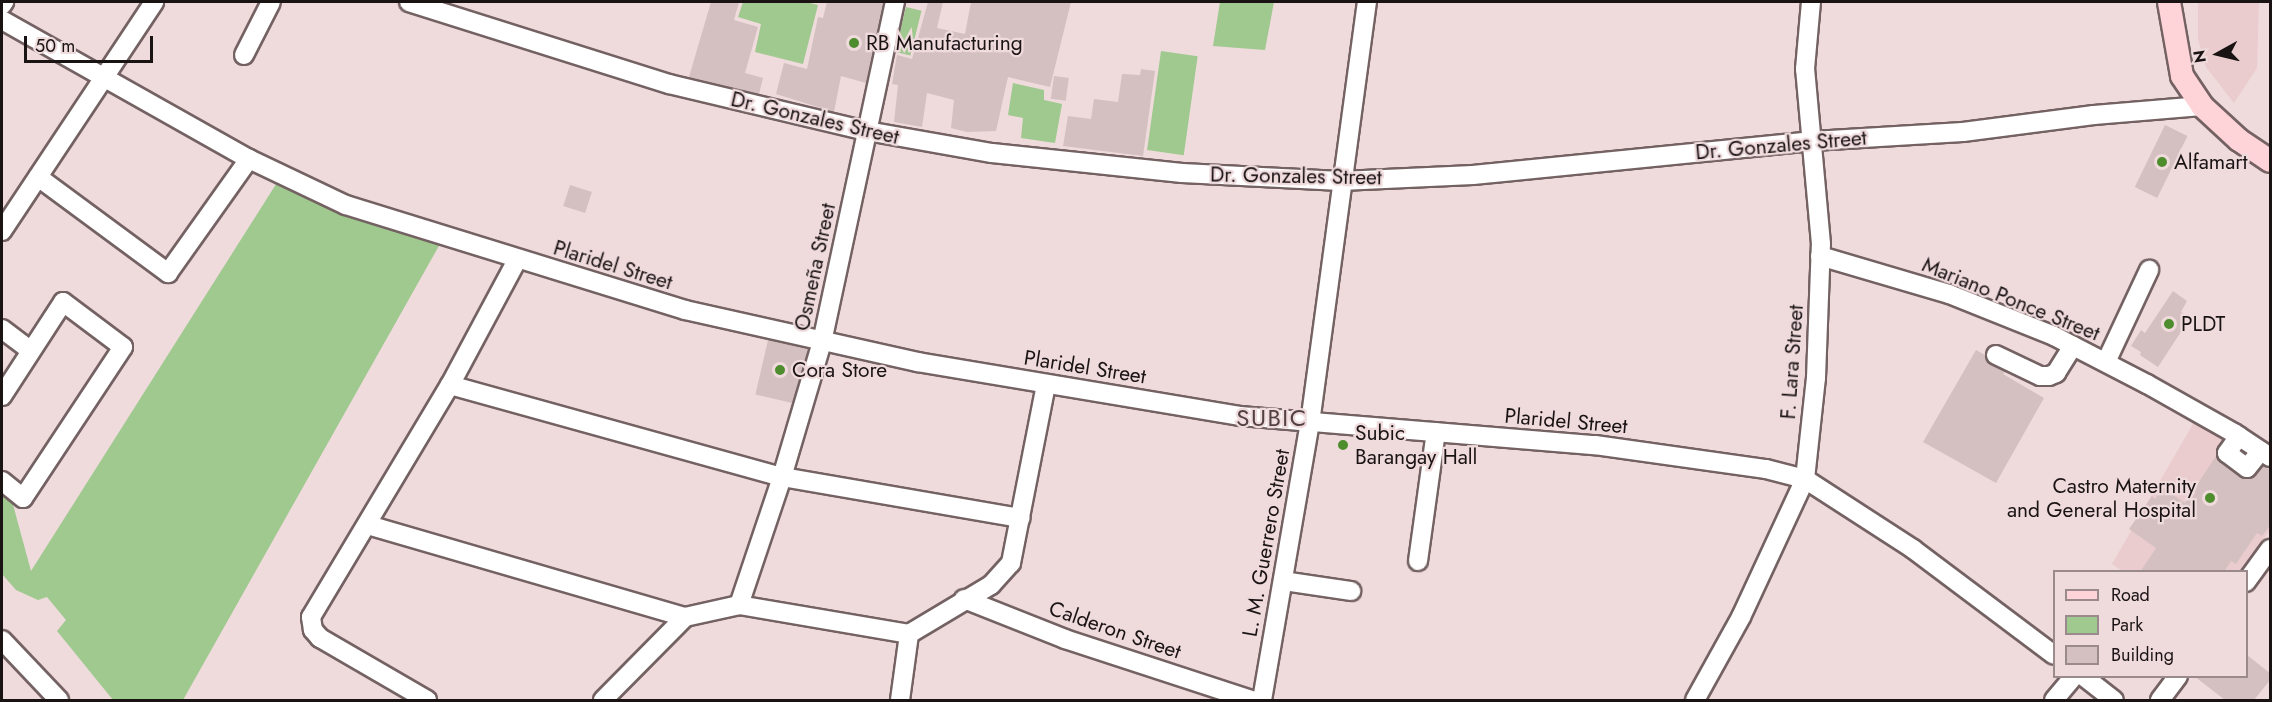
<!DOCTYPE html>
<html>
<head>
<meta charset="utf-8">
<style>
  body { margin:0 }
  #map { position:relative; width:2272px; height:702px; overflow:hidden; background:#efdadc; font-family:Jost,sans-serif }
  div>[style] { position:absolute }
  .built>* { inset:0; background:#eaccce }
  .green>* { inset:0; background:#9fc98e; transform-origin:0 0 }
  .building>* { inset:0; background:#d5c0c1; transform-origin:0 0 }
  .roads { filter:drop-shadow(2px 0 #746263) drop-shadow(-2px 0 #746263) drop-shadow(0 2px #746263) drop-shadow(0 -2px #746263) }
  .minor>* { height:18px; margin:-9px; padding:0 9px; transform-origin:9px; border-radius:9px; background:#fff }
  .major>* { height:22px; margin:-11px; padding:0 11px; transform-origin:11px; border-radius:11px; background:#ffd4d8 }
  .dots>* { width:16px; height:16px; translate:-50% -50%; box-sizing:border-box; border:3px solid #efdadc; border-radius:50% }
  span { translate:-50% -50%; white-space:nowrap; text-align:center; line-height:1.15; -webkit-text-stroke:4.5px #efdadc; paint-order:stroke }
  .poi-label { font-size:21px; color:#1a1314 }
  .left { translate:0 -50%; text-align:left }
  .right { translate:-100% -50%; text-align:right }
  .street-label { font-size:21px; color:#1a1314 }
  .quarter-label { font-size:24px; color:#524142; letter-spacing:1.5px }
  .frame { position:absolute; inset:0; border:3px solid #1a1314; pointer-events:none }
  .legend { position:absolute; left:2053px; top:570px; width:195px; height:108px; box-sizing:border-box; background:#efdadc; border:2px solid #9a8a8c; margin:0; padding:8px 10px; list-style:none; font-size:18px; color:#1a1314 }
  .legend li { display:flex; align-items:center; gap:12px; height:30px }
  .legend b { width:30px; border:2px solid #9a8a8c }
  .north { position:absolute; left:2188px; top:24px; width:60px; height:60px; -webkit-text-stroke:4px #efdadc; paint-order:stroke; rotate:262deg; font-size:16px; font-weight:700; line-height:24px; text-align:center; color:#1a1314 }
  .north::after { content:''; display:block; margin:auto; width:21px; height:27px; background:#1a1314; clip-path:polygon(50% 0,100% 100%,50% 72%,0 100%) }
  .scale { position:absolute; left:24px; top:36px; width:129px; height:27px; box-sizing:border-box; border:3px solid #1a1314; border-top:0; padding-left:8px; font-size:18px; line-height:21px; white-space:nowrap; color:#1a1314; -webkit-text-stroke:4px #efdadc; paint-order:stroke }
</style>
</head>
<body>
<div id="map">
  <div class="built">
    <i style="clip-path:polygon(2198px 2px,2259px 2px,2257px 68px,2234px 103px,2206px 67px,2198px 39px)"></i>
    <i style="clip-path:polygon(2197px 417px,2270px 467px,2270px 530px,2241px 571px,2122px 571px,2112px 564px)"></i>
  </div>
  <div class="green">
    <i style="clip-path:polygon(743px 2px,806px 2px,818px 5px,803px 64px,755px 52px,761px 24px,738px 17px)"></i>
    <i style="clip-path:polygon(1220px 2px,1274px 2px,1265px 50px,1213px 46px)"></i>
    <i style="left:906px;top:7px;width:16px;height:46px;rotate:14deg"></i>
    <i style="left:1161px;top:51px;width:37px;height:100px;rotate:8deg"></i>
    <i style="clip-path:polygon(1013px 83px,1044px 90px,1044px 100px,1062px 104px,1055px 143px,1021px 138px,1023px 118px,1008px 115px)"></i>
    <i style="clip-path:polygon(278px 181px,320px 203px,385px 227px,440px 244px,183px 700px,113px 700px,57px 631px,66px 620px,47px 597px,38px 600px,16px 590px,2px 574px,2px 493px,12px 501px,31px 571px)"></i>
  </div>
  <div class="building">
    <i style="clip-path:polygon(711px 2px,739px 2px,734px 20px,758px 27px,745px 73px,763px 78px,759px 94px,689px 77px)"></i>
    <i style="clip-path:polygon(827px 2px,883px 2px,866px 83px,841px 76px,834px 112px,776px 94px,784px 63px,807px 69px,818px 17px,823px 18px)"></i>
    <i style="clip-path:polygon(928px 2px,943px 2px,937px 28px,965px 34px,971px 2px,1071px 2px,1050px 87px,1008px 77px,996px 131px,967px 132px,951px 128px,954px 100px,927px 93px,922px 127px,894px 122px,898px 85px,892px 84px,897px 55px,912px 59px)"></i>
    <i style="clip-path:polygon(1141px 69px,1155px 71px,1143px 156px,1063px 146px,1068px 116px,1091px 119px,1094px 99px,1118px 102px,1122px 74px,1140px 75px)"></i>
    <i style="left:1054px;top:76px;width:15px;height:23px;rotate:8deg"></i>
    <i style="left:2165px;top:125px;width:25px;height:69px;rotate:26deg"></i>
    <i style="left:570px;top:185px;width:23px;height:22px;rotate:18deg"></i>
    <i style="clip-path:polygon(2173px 291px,2187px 301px,2181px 312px,2190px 318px,2158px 367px,2140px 355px,2141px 352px,2131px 346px,2141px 330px,2145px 333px)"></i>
    <i style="left:768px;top:340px;width:41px;height:56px;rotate:13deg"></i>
    <i style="clip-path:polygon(1976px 350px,1985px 355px,1991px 365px,2005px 372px,2003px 374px,2044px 398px,1996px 483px,1923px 442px)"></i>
    <i style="clip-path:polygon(2216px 456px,2245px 479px,2252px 478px,2263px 466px,2271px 468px,2271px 524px,2262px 536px,2257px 533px,2236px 564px,2231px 561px,2224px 572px,2140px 572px,2156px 548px,2129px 529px,2152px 496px,2155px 499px,2163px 488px,2185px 503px)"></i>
    <i style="clip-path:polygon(2247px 655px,2271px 674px,2271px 679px,2254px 700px,2225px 700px,2194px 676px,2247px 676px)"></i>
  </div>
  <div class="roads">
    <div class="minor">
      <i style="left:409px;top:2px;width:273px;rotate:17.5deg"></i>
      <i style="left:669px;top:84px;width:204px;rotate:13.4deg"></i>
      <i style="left:867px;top:131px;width:127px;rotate:10deg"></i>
      <i style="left:992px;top:153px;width:191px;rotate:6deg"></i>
      <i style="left:1182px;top:173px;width:159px;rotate:2.9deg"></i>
      <i style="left:1341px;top:181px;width:132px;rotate:-2.6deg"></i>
      <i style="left:1473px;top:175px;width:342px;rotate:-5.7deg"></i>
      <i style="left:1813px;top:141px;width:150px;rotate:-3.4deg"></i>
      <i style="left:1963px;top:132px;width:132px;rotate:-7.4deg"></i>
      <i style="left:2094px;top:115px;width:108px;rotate:-4.8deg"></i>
      <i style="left:2px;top:5px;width:4px;rotate:-56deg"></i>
      <i style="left:2px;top:20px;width:283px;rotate:29.4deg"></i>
      <i style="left:249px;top:159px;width:107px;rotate:25.4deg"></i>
      <i style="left:346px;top:205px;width:355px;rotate:17.2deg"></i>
      <i style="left:685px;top:310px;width:239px;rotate:12.6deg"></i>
      <i style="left:918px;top:362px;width:326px;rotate:9.5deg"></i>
      <i style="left:1240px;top:416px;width:356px;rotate:4.7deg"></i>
      <i style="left:1595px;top:445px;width:173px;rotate:8deg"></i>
      <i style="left:1766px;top:469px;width:40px;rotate:14.4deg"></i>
      <i style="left:1805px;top:479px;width:129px;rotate:32.9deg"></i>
      <i style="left:1913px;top:549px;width:176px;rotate:36.9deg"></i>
      <i style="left:244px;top:55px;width:59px;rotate:-63deg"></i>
      <i style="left:38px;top:177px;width:162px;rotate:36.4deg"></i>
      <i style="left:168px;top:273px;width:140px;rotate:-54.6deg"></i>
      <i style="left:2px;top:231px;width:275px;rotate:-56.4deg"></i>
      <i style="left:1820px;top:256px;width:134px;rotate:16.4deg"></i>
      <i style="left:1949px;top:294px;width:113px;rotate:21.8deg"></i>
      <i style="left:2054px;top:336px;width:105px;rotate:27.3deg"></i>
      <i style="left:2147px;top:384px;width:100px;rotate:29.4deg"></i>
      <i style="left:2234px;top:433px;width:43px;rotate:33.7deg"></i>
      <i style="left:2px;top:329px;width:36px;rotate:37deg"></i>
      <i style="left:1996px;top:355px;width:49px;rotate:25.5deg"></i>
      <i style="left:2040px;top:376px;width:9px"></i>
      <i style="left:2049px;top:376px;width:8px;rotate:-23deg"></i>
      <i style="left:2056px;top:373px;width:32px;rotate:-58deg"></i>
      <i style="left:2106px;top:362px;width:102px;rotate:-64.9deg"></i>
      <i style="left:450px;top:385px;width:345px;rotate:15.5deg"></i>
      <i style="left:782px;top:477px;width:242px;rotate:9.8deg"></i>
      <i style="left:2px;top:396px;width:112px;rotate:-57deg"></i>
      <i style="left:63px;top:302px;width:75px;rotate:36.9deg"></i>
      <i style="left:123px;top:347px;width:181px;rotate:123.5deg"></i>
      <i style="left:23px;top:498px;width:27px;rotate:-141deg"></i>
      <i style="left:2239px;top:436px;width:21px;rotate:125deg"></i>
      <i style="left:2227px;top:453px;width:25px;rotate:37deg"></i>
      <i style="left:2247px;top:468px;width:22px;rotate:-51deg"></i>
      <i style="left:368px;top:525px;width:330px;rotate:16.2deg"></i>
      <i style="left:1418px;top:561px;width:130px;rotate:-82.1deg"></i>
      <i style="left:1283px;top:581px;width:69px;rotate:8.4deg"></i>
      <i style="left:2246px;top:582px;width:41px;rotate:-54deg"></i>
      <i style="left:964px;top:599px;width:109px;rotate:21.6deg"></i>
      <i style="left:1065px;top:639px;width:197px;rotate:18.1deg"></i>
      <i style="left:739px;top:605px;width:135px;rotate:-71.4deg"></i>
      <i style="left:782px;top:477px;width:141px;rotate:-73.5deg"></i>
      <i style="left:822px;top:342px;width:348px;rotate:-77.9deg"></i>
      <i style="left:2px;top:640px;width:83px;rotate:46.5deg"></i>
      <i style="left:2083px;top:676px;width:39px;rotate:38deg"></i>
      <i style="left:427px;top:700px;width:124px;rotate:-149.9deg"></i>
      <i style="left:320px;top:638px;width:11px;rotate:-131deg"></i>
      <i style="left:313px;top:630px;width:13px;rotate:-99deg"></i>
      <i style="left:311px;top:617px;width:270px;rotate:-59.1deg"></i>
      <i style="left:450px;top:385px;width:142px;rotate:-61.8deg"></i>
      <i style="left:603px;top:700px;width:117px;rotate:-45.3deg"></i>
      <i style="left:685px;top:617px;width:55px;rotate:-12.5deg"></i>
      <i style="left:739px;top:605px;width:172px;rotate:9.7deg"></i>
      <i style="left:909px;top:634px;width:96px;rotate:-30.9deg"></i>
      <i style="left:991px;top:585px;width:30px;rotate:-48deg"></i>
      <i style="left:1011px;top:563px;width:182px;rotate:-78.9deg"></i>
      <i style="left:900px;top:700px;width:67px;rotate:-82.2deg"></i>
      <i style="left:1262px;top:700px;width:281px;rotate:-80.2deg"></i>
      <i style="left:1310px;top:423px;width:425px;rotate:-82.3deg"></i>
      <i style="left:1695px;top:700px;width:95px;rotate:-61deg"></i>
      <i style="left:1741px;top:617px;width:152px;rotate:-65.1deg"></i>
      <i style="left:1805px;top:479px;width:102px;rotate:-83.8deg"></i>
      <i style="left:1816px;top:378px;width:134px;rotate:-87.9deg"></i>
      <i style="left:1821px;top:244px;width:176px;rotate:-95.2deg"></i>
      <i style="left:1805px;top:69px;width:67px;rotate:-84.9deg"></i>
      <i style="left:2054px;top:700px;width:31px;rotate:-50deg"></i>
      <i style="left:2160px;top:700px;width:30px;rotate:-53deg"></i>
    </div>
    <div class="major">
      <i style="left:2169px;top:2px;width:75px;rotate:80deg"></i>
      <i style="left:2182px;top:76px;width:36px;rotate:56deg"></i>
      <i style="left:2202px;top:106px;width:50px;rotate:42.6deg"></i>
      <i style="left:2239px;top:140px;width:37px;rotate:34deg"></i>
    </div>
  </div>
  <div class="dots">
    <i style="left:854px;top:43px;background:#4d8d2e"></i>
    <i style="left:2162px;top:162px;background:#4d8d2e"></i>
    <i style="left:2169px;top:324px;background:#4d8d2e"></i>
    <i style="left:780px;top:370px;background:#4d8d2e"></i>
    <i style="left:1343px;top:445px;background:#4d8d2e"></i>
    <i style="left:2210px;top:498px;background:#4d8d2e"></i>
  </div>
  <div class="poi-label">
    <span class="left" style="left:866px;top:43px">RB Manufacturing</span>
    <span class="left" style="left:2174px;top:162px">Alfamart</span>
    <span class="left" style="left:2181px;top:324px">PLDT</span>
    <span class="left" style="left:792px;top:370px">Cora Store</span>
    <span class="left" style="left:1355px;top:445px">Subic<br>Barangay Hall</span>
    <span class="right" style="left:2196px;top:498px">Castro Maternity<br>and General Hospital</span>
  </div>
  <div class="street-label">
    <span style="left:815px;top:118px;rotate:13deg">Dr. Gonzales Street</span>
    <span style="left:1781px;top:145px;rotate:-5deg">Dr. Gonzales Street</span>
    <span style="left:1296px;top:176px;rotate:1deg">Dr. Gonzales Street</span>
    <span style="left:613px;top:265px;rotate:17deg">Plaridel Street</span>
    <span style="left:815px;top:267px;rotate:-78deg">Osmeña Street</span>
    <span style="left:2011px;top:299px;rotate:22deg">Mariano Ponce Street</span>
    <span style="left:1792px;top:362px;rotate:-86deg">F. Lara Street</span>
    <span style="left:1085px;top:367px;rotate:9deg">Plaridel Street</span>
    <span style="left:1566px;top:421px;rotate:5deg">Plaridel Street</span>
    <span style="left:1266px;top:543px;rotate:-80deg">L. M. Guerrero Street</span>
    <span style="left:1115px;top:630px;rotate:19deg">Calderon Street</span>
  </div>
  <div class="quarter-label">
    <span style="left:1272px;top:418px">SUBIC</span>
  </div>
  <div class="frame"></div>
  <ul class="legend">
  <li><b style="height:8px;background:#ffd4d8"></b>Road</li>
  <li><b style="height:16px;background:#9fc98e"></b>Park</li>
  <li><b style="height:16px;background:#d5c0c1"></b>Building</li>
  </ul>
  <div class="north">N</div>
  <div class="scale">50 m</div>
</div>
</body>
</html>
